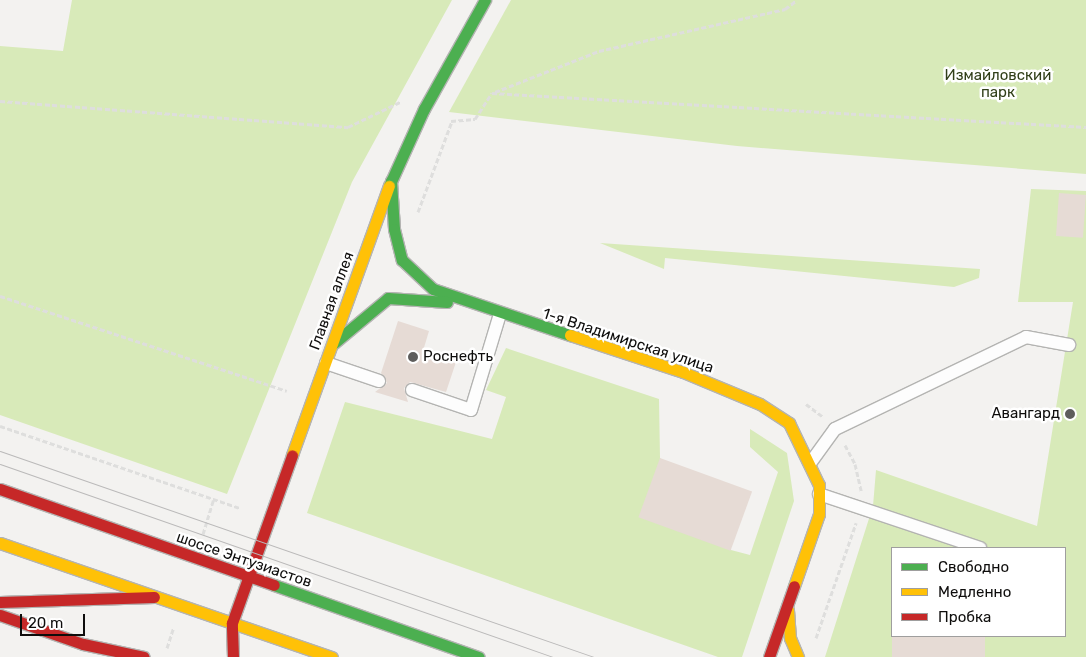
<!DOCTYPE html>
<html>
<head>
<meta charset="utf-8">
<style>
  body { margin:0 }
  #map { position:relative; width:1086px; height:657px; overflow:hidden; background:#f3f2f0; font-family:Rubik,sans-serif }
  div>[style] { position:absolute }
  .green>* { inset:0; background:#d8eab9 }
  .building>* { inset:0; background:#e6dbd5; transform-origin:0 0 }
  .path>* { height:3px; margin-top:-1.5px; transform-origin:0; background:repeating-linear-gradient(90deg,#dededd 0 5px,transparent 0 7.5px) }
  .roads { filter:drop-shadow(1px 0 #b4b4b2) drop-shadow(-1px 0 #b4b4b2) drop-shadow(0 1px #b4b4b2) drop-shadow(0 -1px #b4b4b2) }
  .lane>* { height:12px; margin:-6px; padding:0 6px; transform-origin:6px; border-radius:6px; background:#fdfdfd }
  .fast>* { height:11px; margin:-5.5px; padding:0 5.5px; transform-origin:5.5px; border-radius:5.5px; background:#4caf50 }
  .slow>* { height:11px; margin:-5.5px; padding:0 5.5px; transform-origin:5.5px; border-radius:5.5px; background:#ffc107 }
  .jam>* { height:11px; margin:-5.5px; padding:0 5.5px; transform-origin:5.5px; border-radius:5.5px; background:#c62828 }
  .tram>* { height:1px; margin:-0.5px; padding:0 0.5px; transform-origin:0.5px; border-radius:0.5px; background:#bab9b9 }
  .dots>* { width:14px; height:14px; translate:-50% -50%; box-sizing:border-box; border:2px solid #fff; border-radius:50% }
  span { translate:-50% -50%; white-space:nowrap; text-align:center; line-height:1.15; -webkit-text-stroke:5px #fff; paint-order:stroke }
  .park-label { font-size:15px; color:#313f19 }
  .street-label { font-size:15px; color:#0e0d0c }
  .poi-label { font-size:15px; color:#0e0d0c }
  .left { translate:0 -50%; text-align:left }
  .right { translate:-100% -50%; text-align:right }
  .legend { position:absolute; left:891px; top:547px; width:175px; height:90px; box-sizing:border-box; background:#fff; border:1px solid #9f9e9e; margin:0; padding:6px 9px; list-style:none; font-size:15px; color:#0e0d0c }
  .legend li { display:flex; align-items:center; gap:10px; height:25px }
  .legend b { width:25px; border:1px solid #9f9e9e }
  .scale { position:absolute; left:20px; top:614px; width:65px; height:22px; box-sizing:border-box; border:2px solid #0e0d0c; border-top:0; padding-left:6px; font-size:15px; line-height:18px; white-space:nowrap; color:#0e0d0c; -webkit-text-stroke:4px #fff; paint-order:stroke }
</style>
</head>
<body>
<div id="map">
  <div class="green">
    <i style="clip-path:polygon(72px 0,452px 0,352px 182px,227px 494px,0 415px,0 46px,63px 51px)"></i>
    <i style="clip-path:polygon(511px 0,1086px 0,1086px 174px,737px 146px,449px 112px)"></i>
    <i style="clip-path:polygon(evenodd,1031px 189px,1086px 191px,1086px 657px,825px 657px,873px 506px,876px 470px,1037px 526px,1073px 302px,1018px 302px,1031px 189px,892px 548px,1065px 548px,1065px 636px,892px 636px,892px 548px)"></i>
    <i style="clip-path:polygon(600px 243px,980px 269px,979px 278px,954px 287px,665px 258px,664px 269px)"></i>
    <i style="clip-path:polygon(506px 348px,659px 399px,660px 458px,731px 550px,750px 555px,778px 472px,750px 447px,750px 429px,787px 453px,794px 501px,742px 657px,718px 657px,307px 513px,345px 402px,492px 439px,506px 397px,486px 390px)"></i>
  </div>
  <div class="building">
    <i style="left:1059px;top:193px;width:27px;height:43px;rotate:4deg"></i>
    <i style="clip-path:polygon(398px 321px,429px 331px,423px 351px,456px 362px,446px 392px,410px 382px,404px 388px,408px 402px,375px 392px,387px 383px,381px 373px)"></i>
    <i style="left:660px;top:458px;width:98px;height:63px;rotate:20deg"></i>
    <i style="left:892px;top:636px;width:93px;height:21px"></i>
  </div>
  <div class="path">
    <i style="left:495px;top:92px;width:112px;rotate:-21.5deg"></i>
    <i style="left:599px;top:51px;width:191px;rotate:-12.7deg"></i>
    <i style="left:785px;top:9px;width:15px;rotate:-37deg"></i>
    <i style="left:0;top:101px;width:349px;rotate:4.3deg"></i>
    <i style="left:348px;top:127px;width:58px;rotate:-25.7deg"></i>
    <i style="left:451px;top:121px;width:24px;rotate:-5deg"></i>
    <i style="left:475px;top:119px;width:31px;rotate:-57deg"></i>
    <i style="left:492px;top:93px;width:595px;rotate:3.28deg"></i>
    <i style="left:418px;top:212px;width:97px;rotate:-69.5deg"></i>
    <i style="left:0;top:296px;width:302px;rotate:18.3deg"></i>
    <i style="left:806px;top:404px;width:21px;rotate:37deg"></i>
    <i style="left:0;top:426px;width:253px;rotate:18.9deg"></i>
    <i style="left:845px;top:445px;width:21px;rotate:62deg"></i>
    <i style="left:855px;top:464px;width:28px;rotate:77deg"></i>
    <i style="left:203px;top:534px;width:37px;rotate:-73deg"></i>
    <i style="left:816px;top:638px;width:122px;rotate:-70.8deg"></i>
    <i style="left:167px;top:648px;width:22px;rotate:-72deg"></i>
  </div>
  <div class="roads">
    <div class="lane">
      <i style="left:326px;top:363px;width:56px;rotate:18.8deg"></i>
      <i style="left:412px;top:390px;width:62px;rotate:18.7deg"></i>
      <i style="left:471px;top:410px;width:100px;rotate:-73.2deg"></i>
      <i style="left:811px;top:462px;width:41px;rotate:-54deg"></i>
      <i style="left:835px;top:429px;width:212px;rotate:-25.7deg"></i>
      <i style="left:1026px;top:337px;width:44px;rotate:10.5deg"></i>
      <i style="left:819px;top:494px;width:170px;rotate:18.5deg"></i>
    </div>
    <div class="fast">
      <i style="left:391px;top:181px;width:48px;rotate:86.4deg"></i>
      <i style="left:394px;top:229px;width:32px;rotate:76deg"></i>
      <i style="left:402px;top:260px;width:42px;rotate:43.1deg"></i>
      <i style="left:433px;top:289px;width:145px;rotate:18.6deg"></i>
      <i style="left:389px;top:186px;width:85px;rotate:-65.6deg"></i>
      <i style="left:424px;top:109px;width:125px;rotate:-60.8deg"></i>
      <i style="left:334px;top:343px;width:70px;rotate:-39.8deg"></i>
      <i style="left:388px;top:298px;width:59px;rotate:3.9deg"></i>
      <i style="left:274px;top:585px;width:217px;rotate:19.4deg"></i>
    </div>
    <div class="slow">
      <i style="left:570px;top:335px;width:119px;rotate:18.1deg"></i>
      <i style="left:683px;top:372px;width:83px;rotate:22.6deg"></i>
      <i style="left:760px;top:404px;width:35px;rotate:33deg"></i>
      <i style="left:789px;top:423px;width:69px;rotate:64.2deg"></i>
      <i style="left:819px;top:485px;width:29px;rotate:90deg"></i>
      <i style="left:819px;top:514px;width:76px;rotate:109.1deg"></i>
      <i style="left:292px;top:455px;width:286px;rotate:-70.2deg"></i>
      <i style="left:0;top:543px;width:351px;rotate:19deg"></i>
      <i style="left:788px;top:610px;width:28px;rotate:86deg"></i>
      <i style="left:790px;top:638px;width:21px;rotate:67deg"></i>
    </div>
    <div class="jam">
      <i style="left:0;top:489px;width:290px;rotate:19.3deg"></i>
      <i style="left:0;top:602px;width:154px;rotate:-1.9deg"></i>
      <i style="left:0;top:615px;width:88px;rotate:19.3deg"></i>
      <i style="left:83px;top:644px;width:62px;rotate:12deg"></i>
      <i style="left:233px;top:657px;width:34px;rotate:-92deg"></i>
      <i style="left:232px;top:623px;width:178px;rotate:-70.3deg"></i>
      <i style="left:769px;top:657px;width:75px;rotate:-70.6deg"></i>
    </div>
  </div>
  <div class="tram">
    <i style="left:0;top:451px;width:629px;rotate:19.13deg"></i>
    <i style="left:0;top:464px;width:586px;rotate:19.24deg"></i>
  </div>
  <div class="dots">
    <i style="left:413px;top:357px;background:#5e5d5c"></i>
    <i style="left:1070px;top:414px;background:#5e5d5c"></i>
  </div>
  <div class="park-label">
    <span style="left:998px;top:84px">Измайловский<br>парк</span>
  </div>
  <div class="street-label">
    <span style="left:332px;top:301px;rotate:-70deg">Главная аллея</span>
    <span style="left:628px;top:341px;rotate:18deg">1-я Владимирская улица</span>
    <span style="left:244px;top:560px;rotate:19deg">шоссе Энтузиастов</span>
  </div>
  <div class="poi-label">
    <span class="left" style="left:423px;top:357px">Роснефть</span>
    <span class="right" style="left:1060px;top:414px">Авангард</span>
  </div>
  <ul class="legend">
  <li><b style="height:6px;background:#4caf50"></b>Свободно</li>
  <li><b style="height:6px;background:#ffc107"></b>Медленно</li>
  <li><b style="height:6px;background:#c62828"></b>Пробка</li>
  </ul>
  <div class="scale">20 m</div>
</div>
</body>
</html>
